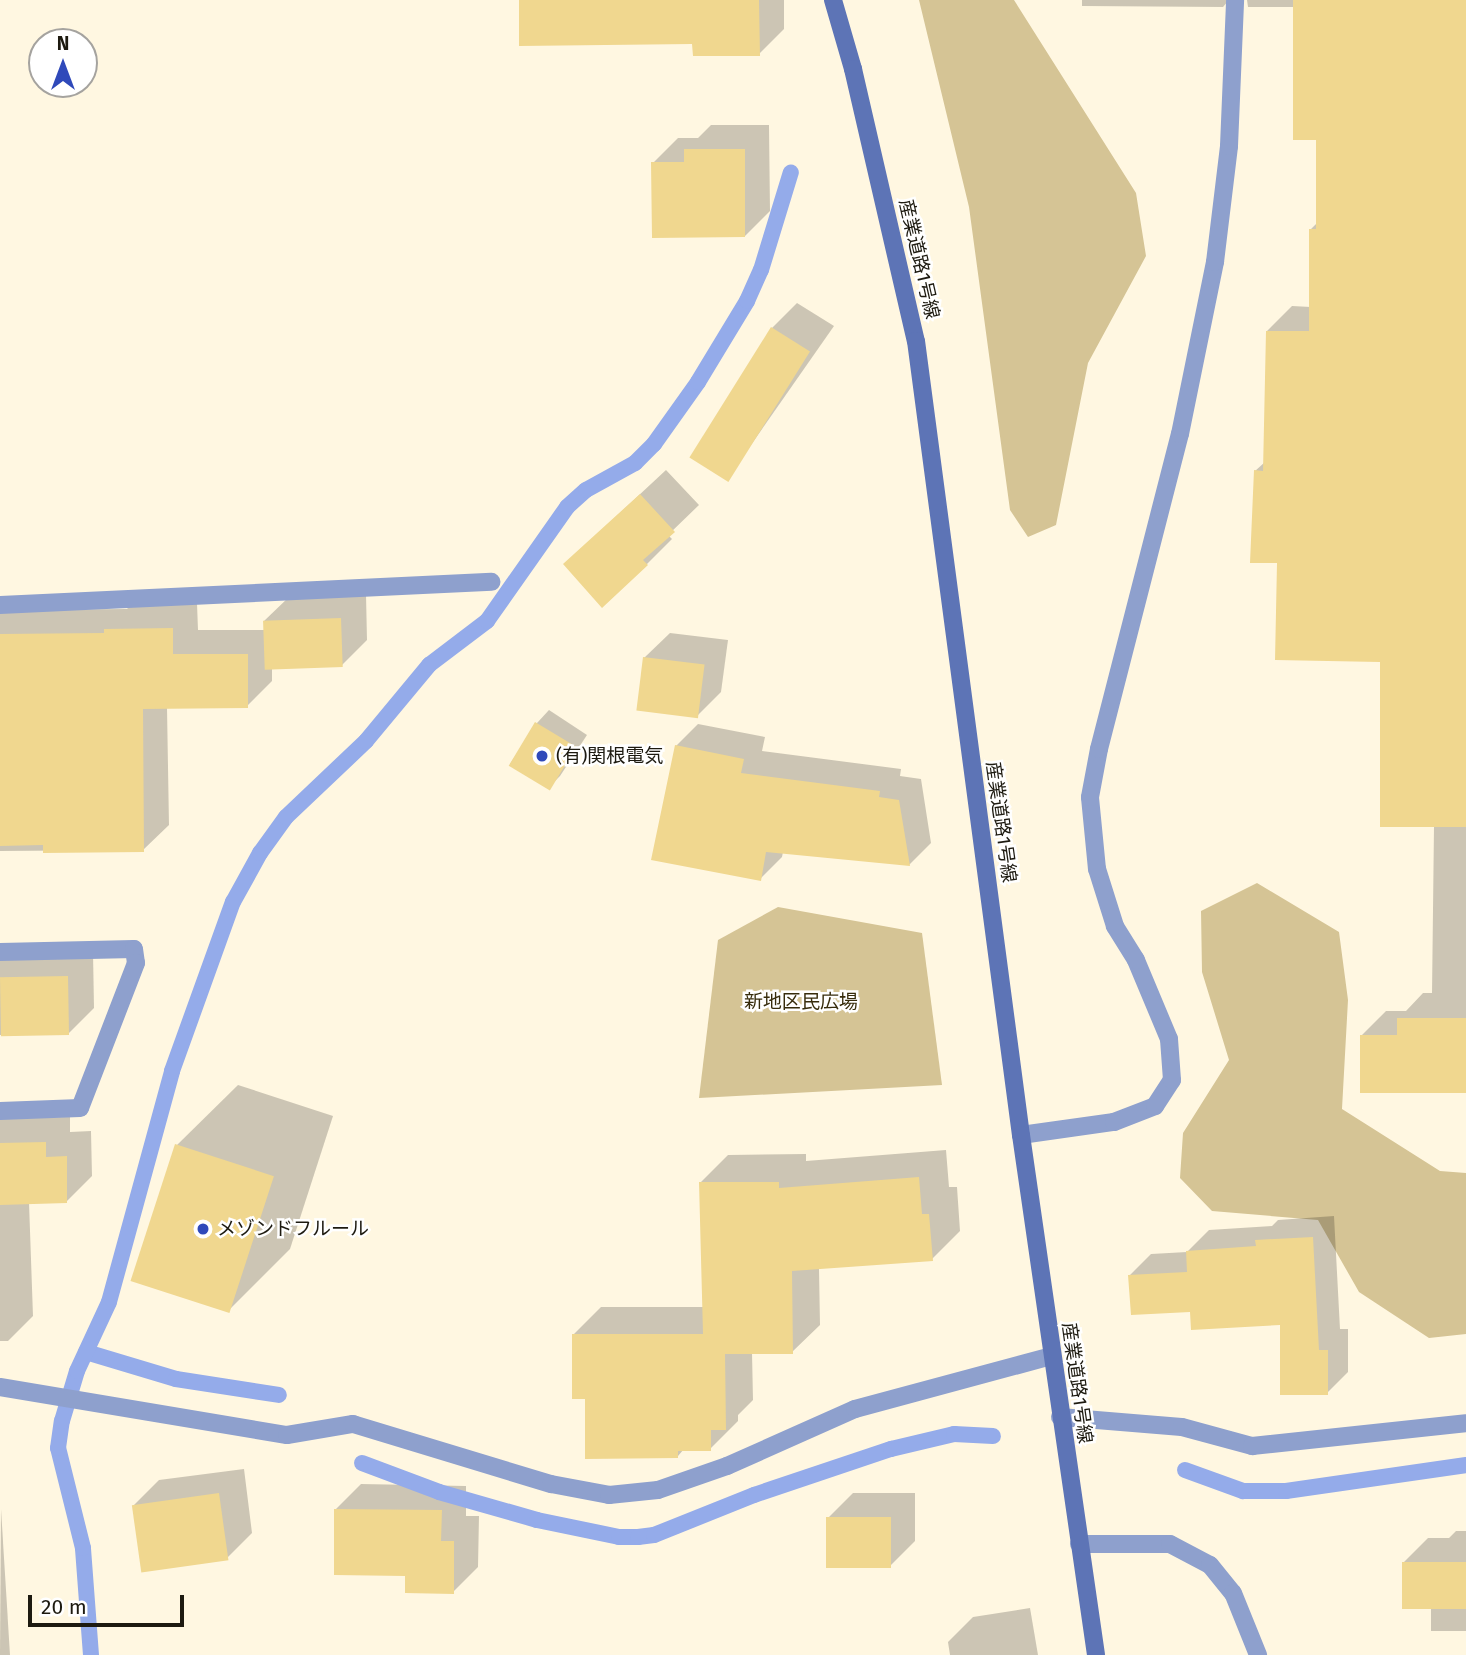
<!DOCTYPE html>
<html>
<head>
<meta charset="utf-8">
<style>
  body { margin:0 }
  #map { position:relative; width:1466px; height:1655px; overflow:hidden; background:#fff7e1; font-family:"Fira Sans","Noto Sans JP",sans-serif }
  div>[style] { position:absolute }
  .green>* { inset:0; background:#d5c495 }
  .shadow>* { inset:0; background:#0003 }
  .stream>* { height:16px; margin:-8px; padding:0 8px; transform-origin:8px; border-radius:8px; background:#94abea }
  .building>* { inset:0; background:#f0d78f; transform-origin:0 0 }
  .street>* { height:18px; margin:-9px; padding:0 9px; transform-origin:9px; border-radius:9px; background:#8ea0cd }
  .secondary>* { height:18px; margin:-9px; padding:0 9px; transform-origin:9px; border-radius:9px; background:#5d74b6 }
  .dots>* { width:19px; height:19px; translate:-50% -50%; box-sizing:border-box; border:4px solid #fff; border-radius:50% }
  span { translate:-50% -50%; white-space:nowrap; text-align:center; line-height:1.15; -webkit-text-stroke:5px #fff; paint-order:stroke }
  .street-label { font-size:19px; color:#1d1a10 }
  .poi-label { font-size:19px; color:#1d1a10 }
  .left { translate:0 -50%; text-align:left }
  .park-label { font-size:19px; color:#372c0c }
  .north { position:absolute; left:28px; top:28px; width:70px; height:70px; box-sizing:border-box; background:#fff; border:2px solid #a5a39f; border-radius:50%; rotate:0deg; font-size:19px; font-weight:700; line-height:28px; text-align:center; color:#1d1a10 }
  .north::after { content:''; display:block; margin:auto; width:24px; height:32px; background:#2f49ba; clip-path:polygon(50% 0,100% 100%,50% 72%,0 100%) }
  .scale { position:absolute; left:28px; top:1595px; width:156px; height:32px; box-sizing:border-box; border:4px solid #1d1a10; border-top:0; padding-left:9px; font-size:21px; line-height:24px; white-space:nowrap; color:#1d1a10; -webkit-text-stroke:5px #fff; paint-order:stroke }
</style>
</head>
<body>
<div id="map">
  <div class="green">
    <i style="clip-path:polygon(919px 0,1014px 0,1136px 193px,1146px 256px,1088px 363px,1056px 525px,1028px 537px,1010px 510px,969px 207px)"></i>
    <i style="clip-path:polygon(1257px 883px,1339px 932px,1348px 1000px,1342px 1109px,1440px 1171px,1466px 1173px,1466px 1334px,1429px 1338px,1359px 1292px,1318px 1220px,1212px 1211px,1180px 1178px,1183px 1133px,1229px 1060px,1202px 972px,1201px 911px)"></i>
    <i style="clip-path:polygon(778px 907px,922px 933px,942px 1085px,699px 1098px,718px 940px)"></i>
  </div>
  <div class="shadow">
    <i style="clip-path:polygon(521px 0,784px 0,784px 29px,759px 54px,694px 42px)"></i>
    <i style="clip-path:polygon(1082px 0,1229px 0,1223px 7px,1082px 6px)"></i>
    <i style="clip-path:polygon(1247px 0,1466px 0,1466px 131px,1295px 7px,1248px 7px)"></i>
    <i style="clip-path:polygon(711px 125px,769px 125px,770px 211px,745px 236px,653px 163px,678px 138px,698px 138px)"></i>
    <i style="clip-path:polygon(1466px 184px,1466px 1091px,1361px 1036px,1386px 1011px,1406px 1011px,1423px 993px,1432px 993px,1434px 825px,1382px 660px,1279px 562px,1255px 471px,1265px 462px,1267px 331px,1292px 306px,1311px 307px,1311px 229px,1318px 222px)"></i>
    <i style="clip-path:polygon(797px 303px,834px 326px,746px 452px,721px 477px,772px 328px)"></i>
    <i style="clip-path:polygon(666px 470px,699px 505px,668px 535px,672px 539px,647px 564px,565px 564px)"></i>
    <i style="clip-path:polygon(366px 594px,367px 640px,342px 665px,272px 668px,272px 681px,247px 706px,167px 707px,169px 825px,143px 850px,0 851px,0 610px,127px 609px,131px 605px,197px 603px,198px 630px,265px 630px,264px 621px,290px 596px)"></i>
    <i style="clip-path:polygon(670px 633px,728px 640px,721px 692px,696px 717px,644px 658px)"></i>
    <i style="clip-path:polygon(549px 710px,587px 735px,560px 776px,548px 788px,510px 764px,537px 723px)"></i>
    <i style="clip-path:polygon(698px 724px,765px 737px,762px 751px,901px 769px,900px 776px,921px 779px,931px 843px,909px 865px,783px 852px,782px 857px,760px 879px,676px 746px)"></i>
    <i style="clip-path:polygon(0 952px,93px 952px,94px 1008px,69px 1033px,0 1035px)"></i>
    <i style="clip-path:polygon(238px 1085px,333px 1116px,290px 1249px,229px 1310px,177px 1145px)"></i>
    <i style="clip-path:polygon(70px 1117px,70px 1132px,91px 1131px,92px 1176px,67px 1201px,29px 1202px,33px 1316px,8px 1341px,0 1341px,0 1118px)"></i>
    <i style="clip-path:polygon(946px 1150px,949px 1187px,957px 1187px,960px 1231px,932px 1259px,819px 1268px,820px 1325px,792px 1352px,752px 1352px,753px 1400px,738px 1415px,738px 1421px,710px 1449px,684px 1449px,678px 1456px,587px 1397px,573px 1335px,601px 1307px,704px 1307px,700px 1183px,728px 1155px,806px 1154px,806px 1161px)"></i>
    <i style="clip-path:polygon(1334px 1216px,1340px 1329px,1348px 1329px,1348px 1372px,1327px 1393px,1282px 1323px,1191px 1310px,1130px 1275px,1151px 1254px,1187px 1252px,1209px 1230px,1272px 1226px,1278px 1220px)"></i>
    <i style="clip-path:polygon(244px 1469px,252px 1533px,227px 1558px,134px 1505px,159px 1480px)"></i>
    <i style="clip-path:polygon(361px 1484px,466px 1486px,466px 1516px,479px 1516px,478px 1567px,453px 1592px,407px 1574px,336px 1509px)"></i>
    <i style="clip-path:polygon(853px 1493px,915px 1493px,915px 1541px,890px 1566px,828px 1518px)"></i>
    <i style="clip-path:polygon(1px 1509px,10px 1655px,0 1655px)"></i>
    <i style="clip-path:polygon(1456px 1531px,1466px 1531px,1466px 1631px,1431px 1631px,1431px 1607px,1403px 1563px,1428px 1538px,1449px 1538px)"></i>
    <i style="clip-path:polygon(1030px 1608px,1038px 1655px,950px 1655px,948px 1642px,973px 1617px)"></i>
  </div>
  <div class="stream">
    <i style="left:86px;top:1352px;width:94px;rotate:16.7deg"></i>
    <i style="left:176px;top:1379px;width:104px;rotate:8.8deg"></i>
    <i style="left:362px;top:1463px;width:82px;rotate:20.6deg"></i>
    <i style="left:439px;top:1492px;width:102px;rotate:15.9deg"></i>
    <i style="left:537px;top:1520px;width:84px;rotate:11.7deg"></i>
    <i style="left:619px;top:1537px;width:19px"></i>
    <i style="left:638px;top:1537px;width:16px;rotate:-7deg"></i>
    <i style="left:654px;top:1535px;width:108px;rotate:-21.8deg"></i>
    <i style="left:754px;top:1495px;width:145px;rotate:-18.6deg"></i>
    <i style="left:891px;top:1449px;width:65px;rotate:-13.4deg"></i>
    <i style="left:954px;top:1434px;width:39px;rotate:3deg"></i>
    <i style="left:1185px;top:1470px;width:62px;rotate:19.9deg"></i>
    <i style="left:1243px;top:1491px;width:43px"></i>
    <i style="left:1286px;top:1491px;width:182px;rotate:-8.2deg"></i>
    <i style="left:91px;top:1655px;width:107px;rotate:-94.3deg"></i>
    <i style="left:83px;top:1548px;width:103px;rotate:-104deg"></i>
    <i style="left:58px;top:1448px;width:27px;rotate:-82deg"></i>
    <i style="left:62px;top:1421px;width:52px;rotate:-73.3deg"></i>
    <i style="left:77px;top:1371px;width:76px;rotate:-65.1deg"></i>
    <i style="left:109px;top:1302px;width:239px;rotate:-74.7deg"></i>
    <i style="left:172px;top:1071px;width:180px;rotate:-70.2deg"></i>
    <i style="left:233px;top:902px;width:56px;rotate:-61.1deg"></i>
    <i style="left:260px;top:853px;width:44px;rotate:-54.2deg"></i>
    <i style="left:286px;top:817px;width:110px;rotate:-43.5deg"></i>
    <i style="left:366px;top:741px;width:99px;rotate:-50.3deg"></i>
    <i style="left:429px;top:665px;width:73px;rotate:-37.2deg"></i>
    <i style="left:487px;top:621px;width:139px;rotate:-54.9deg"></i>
    <i style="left:567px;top:507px;width:25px;rotate:-42deg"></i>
    <i style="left:586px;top:490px;width:56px;rotate:-28.9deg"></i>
    <i style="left:635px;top:463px;width:27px;rotate:-45deg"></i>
    <i style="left:654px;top:444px;width:76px;rotate:-54.6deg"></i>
    <i style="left:698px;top:382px;width:95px;rotate:-58.8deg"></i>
    <i style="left:747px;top:301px;width:34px;rotate:-66deg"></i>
    <i style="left:761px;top:270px;width:102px;rotate:-73deg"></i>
  </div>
  <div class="building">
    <i style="clip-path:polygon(519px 0,759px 0,760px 56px,693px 56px,692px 44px,519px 46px)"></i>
    <i style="clip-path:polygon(1293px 0,1466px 0,1466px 827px,1380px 827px,1380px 662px,1275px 660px,1277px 563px,1250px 563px,1254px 470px,1263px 471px,1266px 331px,1309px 331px,1309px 229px,1316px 229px,1316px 140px,1293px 140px)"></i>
    <i style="clip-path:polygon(684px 149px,745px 149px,745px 237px,652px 238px,651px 162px,684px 162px)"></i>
    <i style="left:771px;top:327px;width:46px;height:154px;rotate:32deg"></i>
    <i style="clip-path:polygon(640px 494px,675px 532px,643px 560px,648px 565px,602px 608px,563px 564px)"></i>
    <i style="left:341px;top:618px;width:49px;height:78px;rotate:88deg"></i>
    <i style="clip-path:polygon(173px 628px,173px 654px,248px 654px,248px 708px,143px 709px,144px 852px,43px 853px,43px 845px,0 846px,0 634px,104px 633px,104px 629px)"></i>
    <i style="left:643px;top:657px;width:62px;height:54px;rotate:7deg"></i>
    <i style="left:535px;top:722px;width:48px;height:51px;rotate:31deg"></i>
    <i style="clip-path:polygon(675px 745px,744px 759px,741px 773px,880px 791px,879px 797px,899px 800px,910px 866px,766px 852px,761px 881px,651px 860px)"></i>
    <i style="left:68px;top:976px;width:59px;height:68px;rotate:89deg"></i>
    <i style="clip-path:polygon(1397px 1018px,1466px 1018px,1466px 1093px,1360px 1093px,1360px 1035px,1397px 1035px)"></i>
    <i style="clip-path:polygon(46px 1142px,46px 1157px,67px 1156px,67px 1203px,0 1205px,0 1143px)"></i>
    <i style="left:175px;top:1144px;width:104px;height:144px;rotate:18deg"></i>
    <i style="clip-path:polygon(919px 1177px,922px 1214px,929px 1214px,933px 1261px,792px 1271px,793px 1354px,725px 1354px,726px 1430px,711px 1430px,711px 1451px,678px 1451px,678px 1458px,585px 1459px,585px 1399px,572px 1399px,572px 1334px,703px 1334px,699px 1182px,779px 1182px,779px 1188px)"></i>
    <i style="clip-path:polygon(1313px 1237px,1319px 1350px,1328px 1350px,1328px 1395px,1280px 1395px,1280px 1325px,1191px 1330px,1190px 1312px,1131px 1315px,1128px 1275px,1187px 1272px,1186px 1251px,1256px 1246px,1255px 1240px)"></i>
    <i style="left:219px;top:1493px;width:68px;height:88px;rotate:82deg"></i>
    <i style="clip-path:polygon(334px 1509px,442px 1510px,441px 1541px,454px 1541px,454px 1594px,405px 1593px,405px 1576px,334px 1575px)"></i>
    <i style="left:826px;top:1517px;width:65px;height:51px"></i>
    <i style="left:1402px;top:1562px;width:64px;height:47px"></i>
  </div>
  <div class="street">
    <i style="left:0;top:605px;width:492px;rotate:-2.7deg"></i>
    <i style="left:0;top:952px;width:134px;rotate:-1.3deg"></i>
    <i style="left:134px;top:949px;width:14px;rotate:82deg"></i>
    <i style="left:136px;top:963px;width:155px;rotate:111.1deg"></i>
    <i style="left:80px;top:1108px;width:80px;rotate:177.9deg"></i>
    <i style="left:1021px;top:1135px;width:94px;rotate:-8deg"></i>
    <i style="left:1114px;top:1122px;width:44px;rotate:-21.3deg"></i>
    <i style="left:1155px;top:1106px;width:31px;rotate:-57deg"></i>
    <i style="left:1172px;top:1080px;width:41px;rotate:-94.2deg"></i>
    <i style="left:1169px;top:1039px;width:86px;rotate:-112.7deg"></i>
    <i style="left:1136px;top:960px;width:40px;rotate:-122deg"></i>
    <i style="left:1115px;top:926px;width:60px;rotate:-107.5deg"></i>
    <i style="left:1097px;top:869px;width:72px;rotate:-95.6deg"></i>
    <i style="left:1090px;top:797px;width:49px;rotate:-79.4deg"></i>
    <i style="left:1099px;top:749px;width:325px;rotate:-75.6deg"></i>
    <i style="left:1180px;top:434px;width:176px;rotate:-78.5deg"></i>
    <i style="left:1215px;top:262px;width:117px;rotate:-83.1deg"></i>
    <i style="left:1229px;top:146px;width:146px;rotate:-87.6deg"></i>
    <i style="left:0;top:1387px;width:291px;rotate:9.5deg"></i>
    <i style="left:287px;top:1435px;width:67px;rotate:-9.5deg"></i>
    <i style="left:353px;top:1424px;width:207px;rotate:16.9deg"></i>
    <i style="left:551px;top:1484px;width:59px;rotate:10.7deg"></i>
    <i style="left:609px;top:1495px;width:49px;rotate:-5.8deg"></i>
    <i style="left:658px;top:1490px;width:73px;rotate:-19.2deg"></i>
    <i style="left:727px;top:1466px;width:140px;rotate:-24deg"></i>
    <i style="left:855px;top:1409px;width:204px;rotate:-15.1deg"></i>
    <i style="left:1060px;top:1417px;width:122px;rotate:4.7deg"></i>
    <i style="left:1182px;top:1427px;width:73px;rotate:15.2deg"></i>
    <i style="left:1252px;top:1446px;width:215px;rotate:-6.1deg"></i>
    <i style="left:1079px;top:1544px;width:91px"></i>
    <i style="left:1170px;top:1544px;width:45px;rotate:27.7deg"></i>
    <i style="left:1210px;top:1565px;width:36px;rotate:51deg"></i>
    <i style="left:1233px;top:1593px;width:67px;rotate:68deg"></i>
  </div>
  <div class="secondary">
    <i style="left:833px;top:0;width:72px;rotate:73.8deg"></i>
    <i style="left:853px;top:69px;width:279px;rotate:77deg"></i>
    <i style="left:916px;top:341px;width:801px;rotate:82.47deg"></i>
    <i style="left:1021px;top:1135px;width:525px;rotate:81.79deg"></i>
  </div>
  <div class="dots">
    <i style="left:542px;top:756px;background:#2f49ba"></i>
    <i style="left:203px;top:1229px;background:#2f49ba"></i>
  </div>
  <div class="street-label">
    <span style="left:919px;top:259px;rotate:77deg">産業道路1号線</span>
    <span style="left:1001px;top:822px;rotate:82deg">産業道路1号線</span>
    <span style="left:1077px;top:1383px;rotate:82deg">産業道路1号線</span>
  </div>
  <div class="poi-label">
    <span class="left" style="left:556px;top:756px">(有)関根電気</span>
    <span class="left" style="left:217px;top:1229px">メゾンドフルール</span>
  </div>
  <div class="park-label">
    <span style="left:801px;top:1002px">新地区民広場</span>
  </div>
  <div class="north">N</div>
  <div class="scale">20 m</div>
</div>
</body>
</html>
